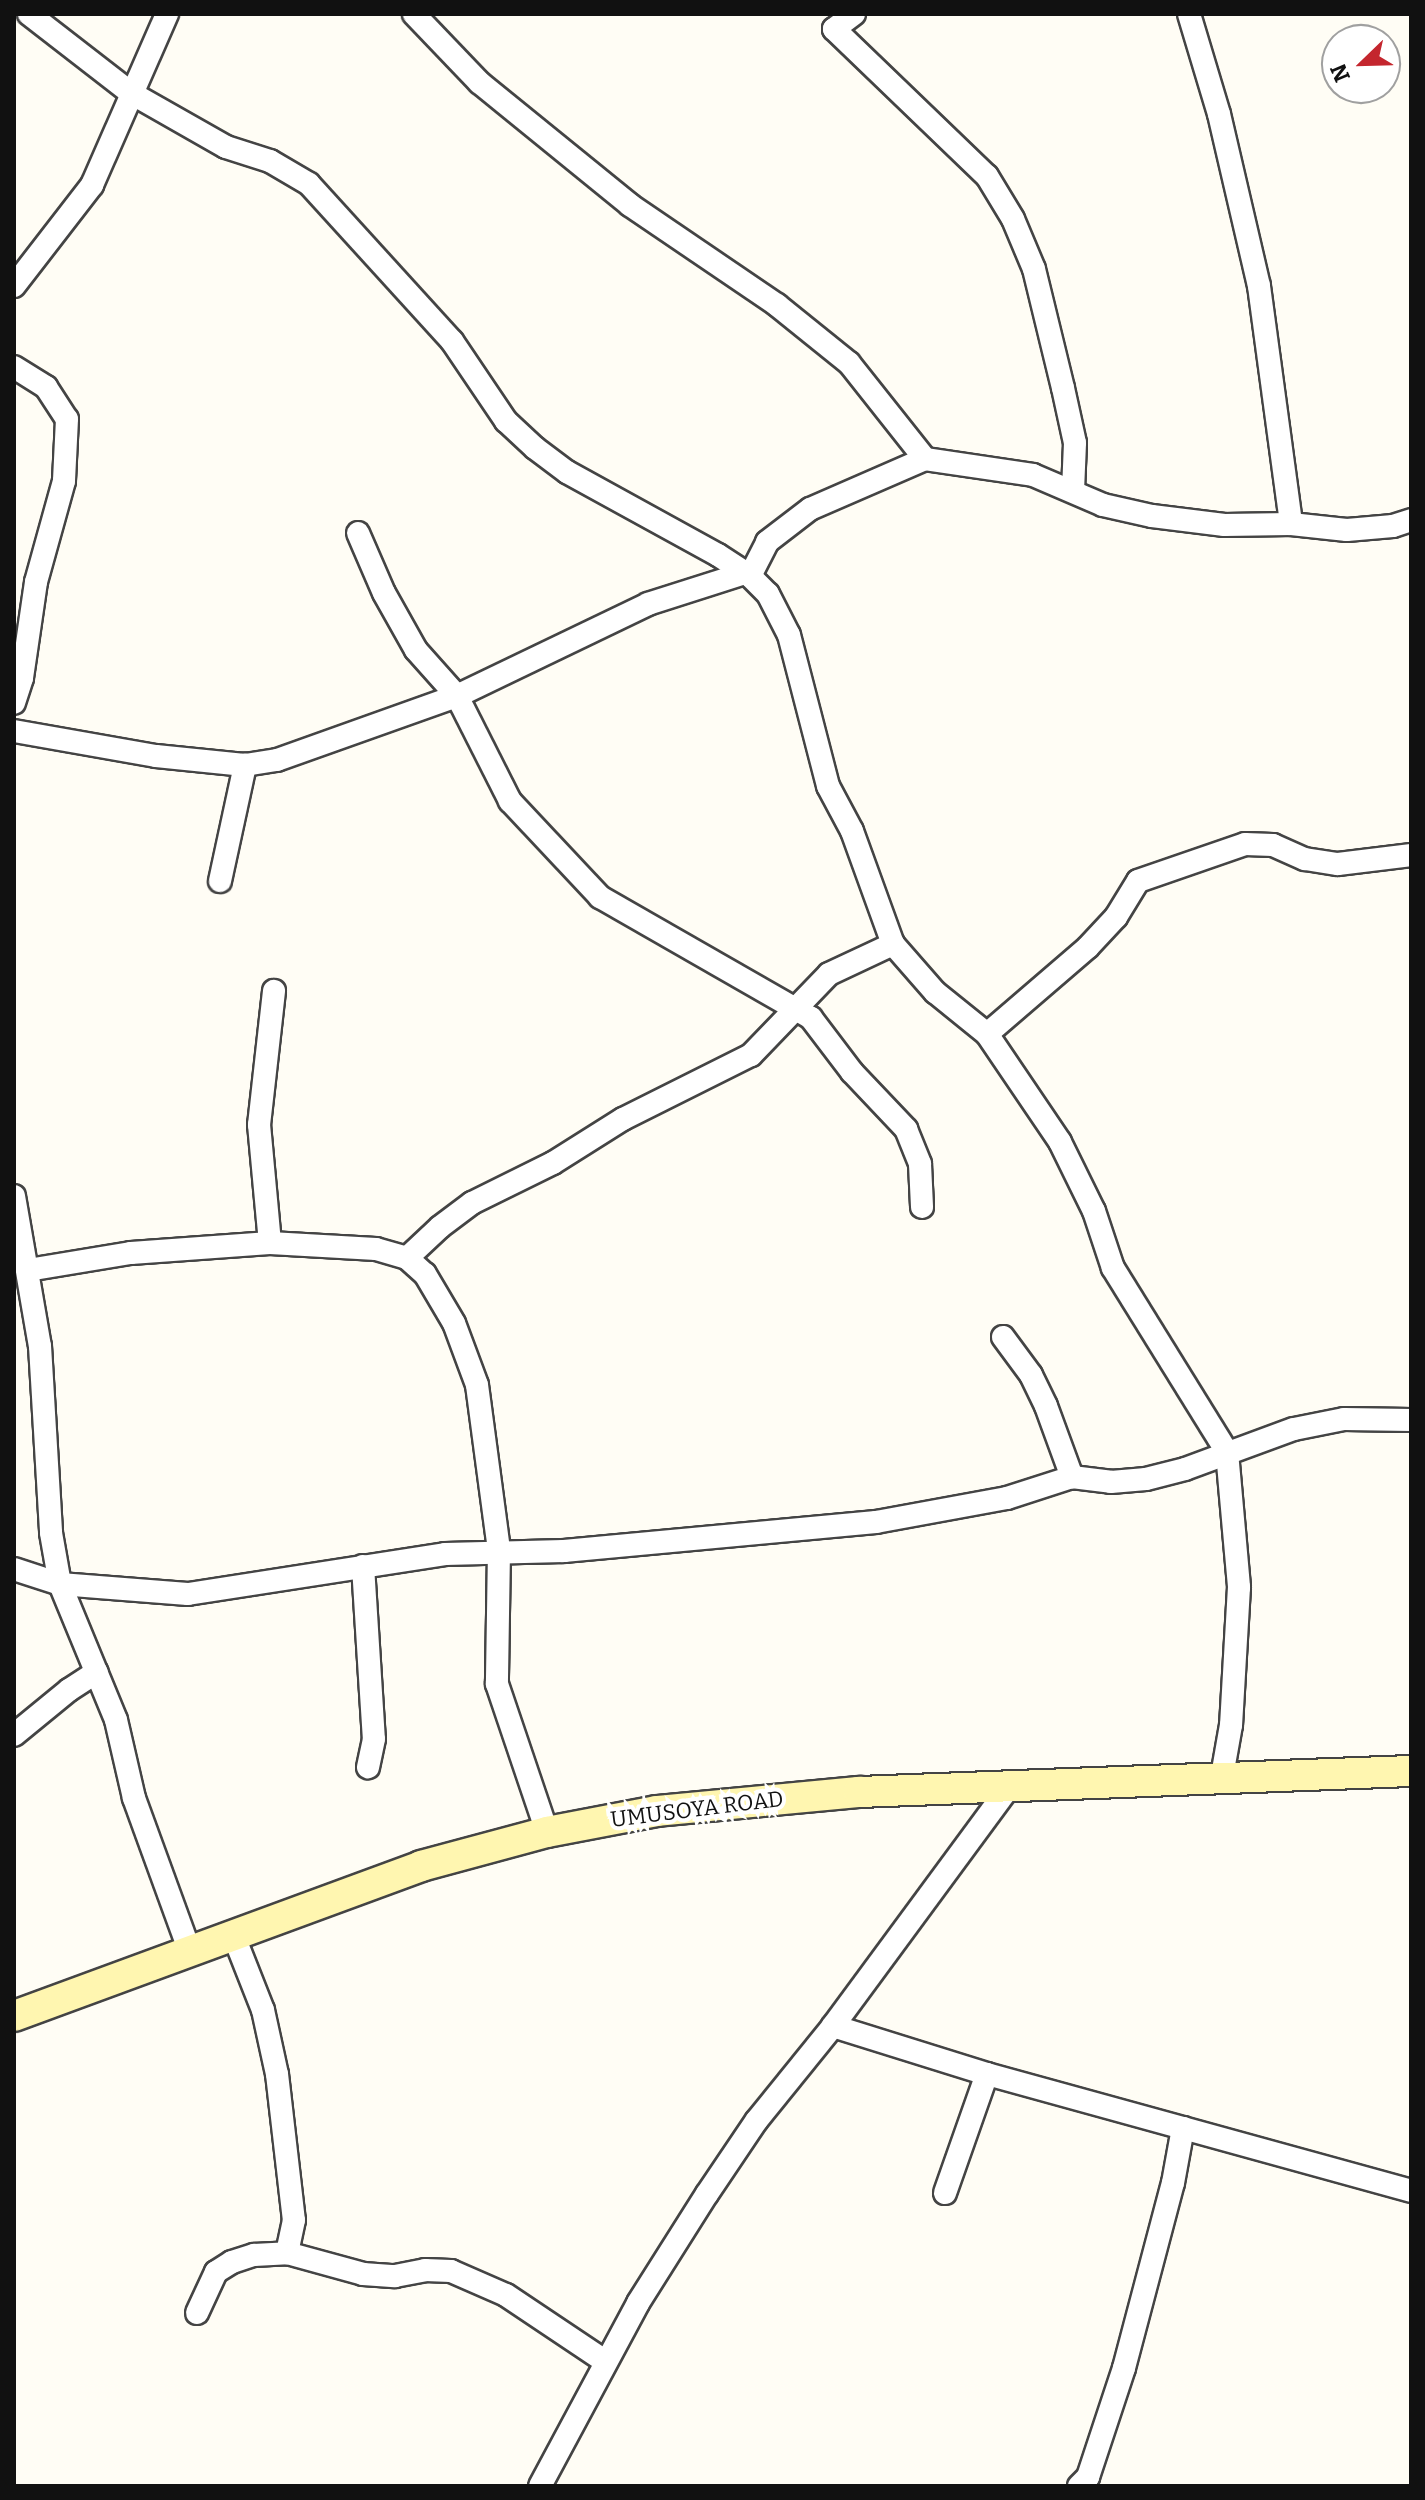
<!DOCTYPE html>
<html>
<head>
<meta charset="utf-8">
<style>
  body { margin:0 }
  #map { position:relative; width:1425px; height:2500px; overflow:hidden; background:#fffdf5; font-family:Bitter,serif }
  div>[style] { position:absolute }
  .roads { filter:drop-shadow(2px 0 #444) drop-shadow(-2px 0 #444) drop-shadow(0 2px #444) drop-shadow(0 -2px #444) }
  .street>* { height:22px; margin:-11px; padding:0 11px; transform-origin:11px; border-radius:11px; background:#fff }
  .secondary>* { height:30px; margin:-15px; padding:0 15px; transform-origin:15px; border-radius:15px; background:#fff6b0 }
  span { translate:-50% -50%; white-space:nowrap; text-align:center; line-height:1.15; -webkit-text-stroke:8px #fff; paint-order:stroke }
  .street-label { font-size:22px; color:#111 }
  .frame { position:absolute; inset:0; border:16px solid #111; pointer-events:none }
  .north { position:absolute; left:1321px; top:24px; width:80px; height:80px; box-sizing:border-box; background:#fff; border:2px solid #a0a0a0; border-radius:50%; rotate:247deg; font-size:22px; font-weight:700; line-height:32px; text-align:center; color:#111 }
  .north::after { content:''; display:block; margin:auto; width:28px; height:36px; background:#c4262e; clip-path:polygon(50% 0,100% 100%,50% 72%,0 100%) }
</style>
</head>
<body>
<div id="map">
  <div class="roads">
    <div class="street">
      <i style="left:29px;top:14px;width:129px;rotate:37.8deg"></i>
      <i style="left:131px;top:93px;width:109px;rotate:29.6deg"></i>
      <i style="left:226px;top:147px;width:46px;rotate:17.7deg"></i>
      <i style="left:270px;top:161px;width:45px;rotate:30.5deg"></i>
      <i style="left:309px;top:184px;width:212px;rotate:47.7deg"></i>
      <i style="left:452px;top:341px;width:97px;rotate:56deg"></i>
      <i style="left:506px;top:421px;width:40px;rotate:43deg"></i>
      <i style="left:535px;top:448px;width:40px;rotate:37deg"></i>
      <i style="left:567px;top:472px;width:172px;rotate:28.8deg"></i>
      <i style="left:718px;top:555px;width:38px;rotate:33deg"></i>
      <i style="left:750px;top:576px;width:25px;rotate:45deg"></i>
      <i style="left:768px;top:594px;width:46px;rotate:62.9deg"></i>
      <i style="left:789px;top:635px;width:156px;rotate:75.5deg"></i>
      <i style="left:828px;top:786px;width:51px;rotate:61.9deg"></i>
      <i style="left:852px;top:831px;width:120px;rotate:70.1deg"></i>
      <i style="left:893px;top:944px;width:64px;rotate:48.8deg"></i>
      <i style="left:935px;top:992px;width:67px;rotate:38.9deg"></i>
      <i style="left:987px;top:1034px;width:130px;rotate:55.9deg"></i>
      <i style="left:1060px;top:1142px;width:77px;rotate:63.8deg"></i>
      <i style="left:1094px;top:1211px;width:60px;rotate:71.6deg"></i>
      <i style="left:1113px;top:1268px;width:216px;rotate:58.2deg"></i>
      <i style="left:1227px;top:1452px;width:136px;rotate:84.9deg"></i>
      <i style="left:1239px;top:1587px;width:138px;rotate:93.3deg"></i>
      <i style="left:1231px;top:1725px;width:52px;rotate:100deg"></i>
      <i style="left:414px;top:14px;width:95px;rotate:46.3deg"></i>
      <i style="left:480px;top:83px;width:193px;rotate:39.1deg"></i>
      <i style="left:630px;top:205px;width:178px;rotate:34.2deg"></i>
      <i style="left:777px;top:305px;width:92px;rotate:38.9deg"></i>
      <i style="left:849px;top:363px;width:122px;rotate:51.6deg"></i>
      <i style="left:854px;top:14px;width:25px;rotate:143deg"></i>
      <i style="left:834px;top:29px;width:212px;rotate:43.9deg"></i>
      <i style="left:987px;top:176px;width:50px;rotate:58.8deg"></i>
      <i style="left:1013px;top:219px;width:54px;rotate:67.2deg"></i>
      <i style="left:1034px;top:269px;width:122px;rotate:76.3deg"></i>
      <i style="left:1063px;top:388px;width:56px;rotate:77.7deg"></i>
      <i style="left:1075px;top:443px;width:47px;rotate:92.4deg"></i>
      <i style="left:1189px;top:14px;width:104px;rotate:73.3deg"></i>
      <i style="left:1219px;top:114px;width:177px;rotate:76.9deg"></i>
      <i style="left:1259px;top:286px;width:240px;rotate:82.3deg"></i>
      <i style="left:14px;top:286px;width:128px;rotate:-52.3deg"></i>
      <i style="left:92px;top:185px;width:187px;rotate:-66.3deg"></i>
      <i style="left:14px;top:367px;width:38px;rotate:32deg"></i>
      <i style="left:46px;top:387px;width:38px;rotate:57deg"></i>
      <i style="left:67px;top:419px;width:62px;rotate:92.8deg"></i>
      <i style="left:64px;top:481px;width:105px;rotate:105.5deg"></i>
      <i style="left:36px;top:582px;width:97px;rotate:98.3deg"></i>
      <i style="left:22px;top:678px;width:26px;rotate:108deg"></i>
      <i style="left:358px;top:533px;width:65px;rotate:66.6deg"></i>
      <i style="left:384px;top:593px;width:65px;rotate:60.7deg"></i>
      <i style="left:416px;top:650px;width:62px;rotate:48.3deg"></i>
      <i style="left:457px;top:696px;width:118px;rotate:63.2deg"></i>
      <i style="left:510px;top:801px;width:132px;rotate:46.8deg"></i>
      <i style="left:600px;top:897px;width:243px;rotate:29.8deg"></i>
      <i style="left:811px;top:1018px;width:68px;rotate:52.8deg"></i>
      <i style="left:852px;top:1072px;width:79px;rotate:46.5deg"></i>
      <i style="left:906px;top:1129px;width:38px;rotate:68deg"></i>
      <i style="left:920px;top:1164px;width:43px;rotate:87.3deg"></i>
      <i style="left:750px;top:576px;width:38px;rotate:-63deg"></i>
      <i style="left:767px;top:542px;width:54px;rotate:-37.5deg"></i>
      <i style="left:810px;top:509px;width:125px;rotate:-23.5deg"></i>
      <i style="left:925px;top:459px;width:109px;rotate:8.4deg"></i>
      <i style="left:1033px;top:475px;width:76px;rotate:23.2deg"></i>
      <i style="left:1103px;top:505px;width:50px;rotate:12.7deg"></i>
      <i style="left:1152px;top:516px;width:73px;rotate:7.1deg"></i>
      <i style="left:1224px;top:525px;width:67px;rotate:-0.9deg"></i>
      <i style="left:1291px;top:524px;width:56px;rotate:6.1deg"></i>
      <i style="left:1347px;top:530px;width:46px;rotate:-5deg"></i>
      <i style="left:1393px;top:526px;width:19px;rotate:-18deg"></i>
      <i style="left:14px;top:731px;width:144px;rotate:10deg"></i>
      <i style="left:156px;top:756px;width:89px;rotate:5.8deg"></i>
      <i style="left:245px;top:765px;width:32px;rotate:-9deg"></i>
      <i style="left:277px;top:760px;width:191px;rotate:-19.6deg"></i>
      <i style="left:457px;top:696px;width:212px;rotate:-25.7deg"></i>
      <i style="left:648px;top:604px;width:102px;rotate:-17.7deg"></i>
      <i style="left:220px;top:881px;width:119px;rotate:-77.8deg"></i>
      <i style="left:987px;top:1034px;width:133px;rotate:-40.7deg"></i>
      <i style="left:1088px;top:947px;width:41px;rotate:-47deg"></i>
      <i style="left:1116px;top:917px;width:42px;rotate:-58.6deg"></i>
      <i style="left:1138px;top:881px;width:113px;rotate:-19.1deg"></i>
      <i style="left:1245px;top:844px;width:28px;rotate:2deg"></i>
      <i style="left:1273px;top:845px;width:35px;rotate:24deg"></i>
      <i style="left:1305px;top:859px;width:33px;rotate:9deg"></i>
      <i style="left:1338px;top:864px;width:74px;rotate:-7deg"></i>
      <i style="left:14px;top:1196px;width:152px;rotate:80.2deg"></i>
      <i style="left:40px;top:1346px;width:187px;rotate:86.6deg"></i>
      <i style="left:51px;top:1533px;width:52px;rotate:80deg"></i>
      <i style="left:60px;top:1584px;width:147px;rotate:67.6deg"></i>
      <i style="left:116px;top:1720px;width:80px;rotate:77deg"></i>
      <i style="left:134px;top:1798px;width:161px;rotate:70deg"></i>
      <i style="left:270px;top:1243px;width:119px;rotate:-95.3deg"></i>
      <i style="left:259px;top:1125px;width:135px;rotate:-83.6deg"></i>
      <i style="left:407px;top:1258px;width:45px;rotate:-43.2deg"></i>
      <i style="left:440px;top:1227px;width:40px;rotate:-37deg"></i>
      <i style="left:472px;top:1203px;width:90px;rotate:-26.3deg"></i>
      <i style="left:553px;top:1163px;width:83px;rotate:-32.2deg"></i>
      <i style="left:623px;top:1119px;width:143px;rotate:-26.6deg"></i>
      <i style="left:751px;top:1055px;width:112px;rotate:-46.1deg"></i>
      <i style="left:829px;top:974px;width:71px;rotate:-25.1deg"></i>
      <i style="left:28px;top:1270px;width:104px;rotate:-9.4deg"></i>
      <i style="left:131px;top:1253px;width:139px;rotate:-4.1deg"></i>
      <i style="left:270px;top:1243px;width:106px;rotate:3.2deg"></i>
      <i style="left:376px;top:1249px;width:32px;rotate:16deg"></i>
      <i style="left:407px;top:1258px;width:24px;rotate:42deg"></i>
      <i style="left:425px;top:1274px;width:57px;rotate:59.4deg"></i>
      <i style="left:454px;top:1323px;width:66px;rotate:69.6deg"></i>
      <i style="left:477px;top:1385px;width:166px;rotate:82.4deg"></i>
      <i style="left:499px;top:1550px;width:134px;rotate:90.9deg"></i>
      <i style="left:497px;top:1684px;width:156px;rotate:71.3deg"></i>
      <i style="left:1003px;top:1337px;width:47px;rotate:53.6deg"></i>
      <i style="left:1031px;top:1375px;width:34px;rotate:64deg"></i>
      <i style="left:1046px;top:1406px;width:76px;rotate:69.9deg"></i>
      <i style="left:363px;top:1566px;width:173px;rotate:86.4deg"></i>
      <i style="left:374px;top:1739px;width:29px;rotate:102deg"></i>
      <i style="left:14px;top:1569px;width:48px;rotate:18.1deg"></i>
      <i style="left:60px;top:1584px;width:128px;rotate:4.5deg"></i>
      <i style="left:188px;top:1594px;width:260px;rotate:-8.8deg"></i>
      <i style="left:445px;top:1554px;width:119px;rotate:-1.4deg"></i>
      <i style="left:564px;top:1551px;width:313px;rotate:-5.3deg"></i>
      <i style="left:876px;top:1522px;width:133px;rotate:-10.4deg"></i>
      <i style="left:1007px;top:1498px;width:68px;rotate:-17.9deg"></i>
      <i style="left:1072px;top:1477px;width:39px;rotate:7deg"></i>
      <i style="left:1111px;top:1482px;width:35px;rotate:-5deg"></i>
      <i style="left:1146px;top:1479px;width:40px;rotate:-14.4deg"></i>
      <i style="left:1185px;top:1469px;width:116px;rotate:-20.2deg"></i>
      <i style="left:1294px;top:1429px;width:51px;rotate:-11.3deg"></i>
      <i style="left:1344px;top:1419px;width:67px;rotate:0.9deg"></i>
      <i style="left:14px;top:1735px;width:71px;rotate:-39.3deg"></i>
      <i style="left:69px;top:1690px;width:33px;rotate:-33deg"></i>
      <i style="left:233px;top:1934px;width:82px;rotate:68.5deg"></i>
      <i style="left:263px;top:2010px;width:66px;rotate:77.7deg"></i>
      <i style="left:277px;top:2074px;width:147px;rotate:83.4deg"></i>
      <i style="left:294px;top:2220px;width:34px;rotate:102deg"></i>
      <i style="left:833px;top:2026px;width:161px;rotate:17.3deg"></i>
      <i style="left:987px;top:2074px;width:440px;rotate:15.4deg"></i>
      <i style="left:945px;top:2193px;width:126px;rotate:-70.6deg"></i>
      <i style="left:197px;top:2313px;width:45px;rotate:-65.1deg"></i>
      <i style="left:216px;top:2272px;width:19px;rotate:-32deg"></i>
      <i style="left:232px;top:2262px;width:23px;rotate:-18deg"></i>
      <i style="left:254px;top:2255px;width:33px;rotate:-3deg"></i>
      <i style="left:287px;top:2253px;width:79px;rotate:15.4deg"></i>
      <i style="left:363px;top:2274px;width:32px;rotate:4deg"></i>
      <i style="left:395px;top:2276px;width:31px;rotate:-11deg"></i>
      <i style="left:425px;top:2270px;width:26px;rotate:2deg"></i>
      <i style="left:451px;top:2271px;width:60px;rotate:23.6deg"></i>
      <i style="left:506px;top:2295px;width:120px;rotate:33.8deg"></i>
      <i style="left:540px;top:2486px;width:208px;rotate:-61.8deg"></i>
      <i style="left:638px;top:2303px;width:129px;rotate:-57.7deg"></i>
      <i style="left:707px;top:2194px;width:89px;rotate:-56deg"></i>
      <i style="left:757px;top:2120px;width:121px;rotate:-51deg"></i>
      <i style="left:833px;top:2026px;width:297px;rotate:-53.6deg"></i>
      <i style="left:1079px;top:2486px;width:13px;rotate:-45deg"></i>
      <i style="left:1088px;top:2477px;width:115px;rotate:-71.7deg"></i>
      <i style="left:1124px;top:2368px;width:191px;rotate:-75.2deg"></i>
      <i style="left:1173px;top:2183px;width:56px;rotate:-79.7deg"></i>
    </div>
    <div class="secondary">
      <i style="left:14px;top:2016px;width:434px;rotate:-20.2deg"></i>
      <i style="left:421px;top:1866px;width:131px;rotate:-15.1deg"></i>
      <i style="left:547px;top:1832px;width:112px;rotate:-10.8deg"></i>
      <i style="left:657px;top:1811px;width:203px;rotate:-5.4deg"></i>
      <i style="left:859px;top:1792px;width:552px;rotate:-2.18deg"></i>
    </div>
  </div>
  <div class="street-label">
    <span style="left:697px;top:1809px;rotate:-7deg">UMUSOYA ROAD</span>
  </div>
  <div class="frame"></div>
  <div class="north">N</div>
</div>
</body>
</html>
